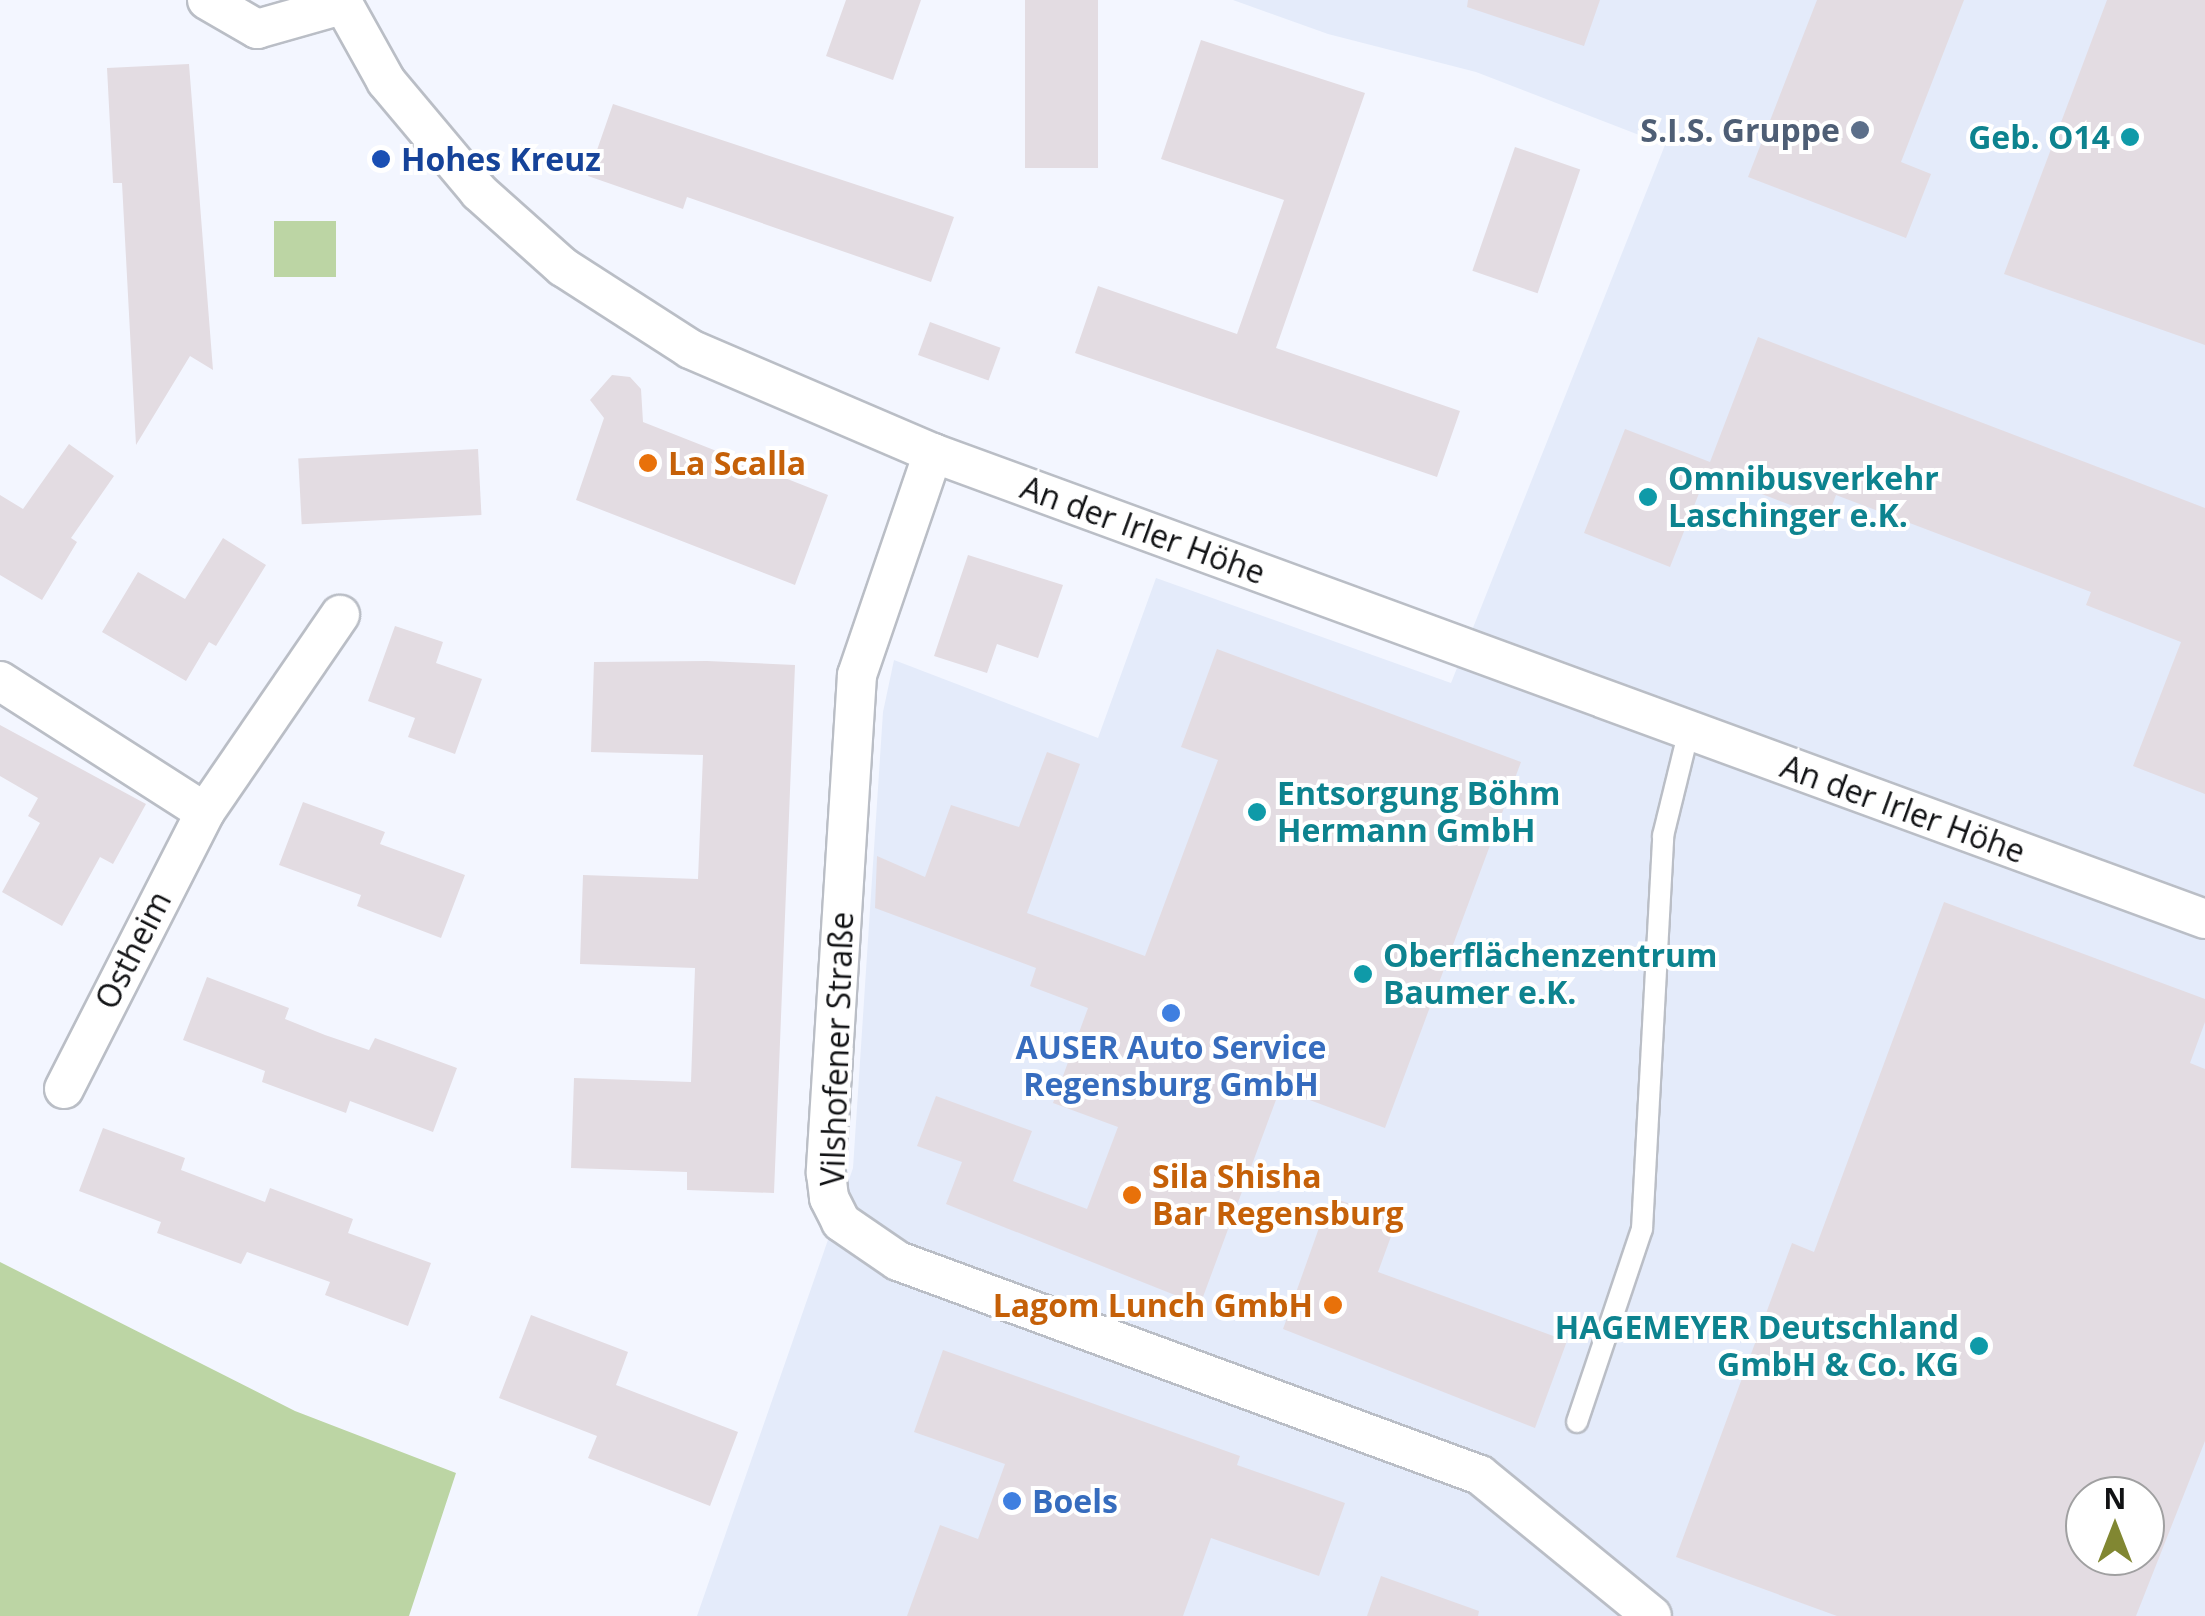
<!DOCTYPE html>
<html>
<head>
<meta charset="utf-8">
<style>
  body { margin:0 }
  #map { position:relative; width:2205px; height:1616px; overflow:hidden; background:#f3f6ff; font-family:"Open Sans",sans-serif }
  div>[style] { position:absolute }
  .built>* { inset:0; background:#e4ebfa }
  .green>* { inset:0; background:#bcd5a4; transform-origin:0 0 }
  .building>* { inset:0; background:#e3dce2; transform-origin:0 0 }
  .roads { filter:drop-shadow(2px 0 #babec6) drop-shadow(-2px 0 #babec6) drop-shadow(0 2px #babec6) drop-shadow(0 -2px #babec6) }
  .service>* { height:20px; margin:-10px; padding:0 10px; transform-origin:10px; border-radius:10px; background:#fff }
  .minor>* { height:38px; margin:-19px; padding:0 19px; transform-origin:19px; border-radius:19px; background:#fff }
  .dots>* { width:28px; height:28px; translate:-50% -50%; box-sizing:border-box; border:5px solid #fff; border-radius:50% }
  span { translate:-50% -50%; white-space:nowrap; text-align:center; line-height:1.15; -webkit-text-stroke:8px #fff; paint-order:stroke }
  .service-label { font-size:32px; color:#4e5e75; font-weight:700 }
  .right { translate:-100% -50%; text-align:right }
  .culture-label { font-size:32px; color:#0d838f; font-weight:700 }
  .left { translate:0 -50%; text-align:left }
  .transit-label { font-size:32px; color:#164399; font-weight:700 }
  .food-label { font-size:32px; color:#c56008; font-weight:700 }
  .street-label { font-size:32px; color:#111214 }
  .shop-label { font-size:32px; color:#366cbe; font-weight:700 }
  .north { position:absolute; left:2065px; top:1476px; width:100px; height:100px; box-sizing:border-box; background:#fff; border:2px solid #a0a0a1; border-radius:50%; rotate:0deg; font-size:28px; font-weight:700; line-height:40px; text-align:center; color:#111214 }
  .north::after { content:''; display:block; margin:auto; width:35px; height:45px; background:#818732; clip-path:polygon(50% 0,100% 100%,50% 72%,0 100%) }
</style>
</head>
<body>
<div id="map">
  <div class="built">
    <i style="clip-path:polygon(evenodd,1233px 0,2205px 0,2205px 1616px,697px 1616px,853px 1168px,883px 712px,894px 660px,1098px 738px,1156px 578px,1451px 683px,1665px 145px,1476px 72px,1328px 34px,1233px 0,2085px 1496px,2145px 1496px,2145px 1556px,2085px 1556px,2085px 1496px)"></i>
  </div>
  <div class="green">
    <i style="left:336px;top:221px;width:56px;height:62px;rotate:90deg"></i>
    <i style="clip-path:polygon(0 1262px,295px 1411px,456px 1473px,409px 1616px,0 1616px)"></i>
  </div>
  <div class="building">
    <i style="clip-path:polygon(846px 0,921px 0,893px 80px,826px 56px)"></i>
    <i style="left:1025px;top:0;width:73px;height:168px"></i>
    <i style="clip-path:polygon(1468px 0,1600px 0,1584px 46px,1467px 7px)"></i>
    <i style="clip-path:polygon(1817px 0,1964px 0,1901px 162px,1931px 174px,1906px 238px,1748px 177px)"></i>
    <i style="clip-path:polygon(2107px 0,2205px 0,2205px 345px,2004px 274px)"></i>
    <i style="clip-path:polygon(1201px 40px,1365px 93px,1276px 348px,1460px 411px,1437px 477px,1075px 353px,1098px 286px,1237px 334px,1284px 200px,1161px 159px)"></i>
    <i style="clip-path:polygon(189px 64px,213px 370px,190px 356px,136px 445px,122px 183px,113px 183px,107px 68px)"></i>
    <i style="clip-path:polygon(613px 104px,954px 217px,931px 282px,687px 197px,683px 209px,588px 176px)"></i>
    <i style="left:1515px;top:147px;width:69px;height:131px;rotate:19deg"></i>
    <i style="left:930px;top:322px;width:75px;height:35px;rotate:20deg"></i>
    <i style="clip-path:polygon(1758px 337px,2205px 508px,2205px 794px,2133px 766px,2181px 642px,2086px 605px,2091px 592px,1836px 495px,1827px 519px,1707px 473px,1670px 567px,1584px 533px,1625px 429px,1710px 462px)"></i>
    <i style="clip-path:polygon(612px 375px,630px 377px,641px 389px,643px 422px,828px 495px,795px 585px,576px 500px,604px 418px,590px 400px)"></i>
    <i style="clip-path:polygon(69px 444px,114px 476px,71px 538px,77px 542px,42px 600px,0 575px,0 495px,23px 509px)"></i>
    <i style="left:478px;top:449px;width:66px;height:180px;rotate:87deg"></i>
    <i style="clip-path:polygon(223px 538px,266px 565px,216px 646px,209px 642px,186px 681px,102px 632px,138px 572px,185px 599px)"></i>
    <i style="clip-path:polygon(968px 555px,1063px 585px,1038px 658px,997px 644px,987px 673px,934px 656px)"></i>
    <i style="clip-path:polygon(395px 626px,443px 642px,436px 663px,482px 679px,455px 754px,408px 737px,415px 718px,368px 701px)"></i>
    <i style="clip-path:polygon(1217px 649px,1521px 762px,1385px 1128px,1280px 1089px,1200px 1305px,946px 1204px,962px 1162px,917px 1146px,936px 1096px,1032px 1131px,1013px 1181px,1087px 1209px,1118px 1127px,1053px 1103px,1088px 1008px,1030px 986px,1036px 968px,875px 908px,877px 856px,925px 877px,951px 805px,1019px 827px,1047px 752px,1080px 764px,1027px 913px,1145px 956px,1218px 760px,1181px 747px)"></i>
    <i style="clip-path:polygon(707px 661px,795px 665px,774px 1193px,687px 1190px,687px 1172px,571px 1168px,574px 1078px,691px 1082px,695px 968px,580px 964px,583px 875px,698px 879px,703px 755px,591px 752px,594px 662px)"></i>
    <i style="clip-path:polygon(0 725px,146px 804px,113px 864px,100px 857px,62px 926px,2px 892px,40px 823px,28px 816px,38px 798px,0 776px)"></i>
    <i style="clip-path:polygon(303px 802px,385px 832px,380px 844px,465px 875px,441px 938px,357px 906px,361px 895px,279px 865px)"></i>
    <i style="clip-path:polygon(evenodd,1944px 902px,2205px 999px,2205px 1022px,2190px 1063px,2205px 1069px,2205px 1441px,2136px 1616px,1837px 1616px,1676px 1557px,1792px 1243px,1814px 1252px,1944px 902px,2085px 1496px,2145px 1496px,2145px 1556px,2085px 1556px,2085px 1496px)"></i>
    <i style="clip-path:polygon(207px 977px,289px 1008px,285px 1019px,325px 1035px,369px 1050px,375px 1038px,457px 1068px,433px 1132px,350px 1101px,346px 1113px,262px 1082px,265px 1071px,183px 1040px)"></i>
    <i style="clip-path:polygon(103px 1128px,185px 1158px,181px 1170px,265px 1202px,270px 1188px,353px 1219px,348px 1233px,431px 1263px,408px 1326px,325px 1295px,330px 1282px,247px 1252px,241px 1264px,157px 1233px,161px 1222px,79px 1191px)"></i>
    <i style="clip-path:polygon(1330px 1197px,1397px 1220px,1378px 1272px,1567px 1341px,1535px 1428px,1283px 1329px)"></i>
    <i style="clip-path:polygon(531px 1315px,628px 1352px,616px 1385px,738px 1432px,710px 1506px,588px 1458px,597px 1436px,499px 1398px)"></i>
    <i style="clip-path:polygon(943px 1350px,1240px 1456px,1237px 1465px,1345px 1503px,1319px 1576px,1211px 1538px,1183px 1616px,907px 1616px,940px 1525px,978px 1539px,1005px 1464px,914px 1432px)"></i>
    <i style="clip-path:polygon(1381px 1576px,1479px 1611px,1478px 1616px,1367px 1616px)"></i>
  </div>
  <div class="roads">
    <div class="service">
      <i style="left:1577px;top:1422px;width:204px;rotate:-71.4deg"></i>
      <i style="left:1642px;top:1229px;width:394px;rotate:-86.9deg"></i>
      <i style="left:1663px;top:836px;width:109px;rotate:-76.2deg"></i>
    </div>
    <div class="minor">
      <i style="left:207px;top:0;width:58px;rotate:30.1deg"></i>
      <i style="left:257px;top:29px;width:88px;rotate:-15.8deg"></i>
      <i style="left:341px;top:0;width:93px;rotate:60.9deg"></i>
      <i style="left:386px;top:81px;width:145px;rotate:50deg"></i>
      <i style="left:479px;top:192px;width:113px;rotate:41.8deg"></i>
      <i style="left:563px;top:267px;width:151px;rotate:32.8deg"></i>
      <i style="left:690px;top:349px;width:264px;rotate:23.2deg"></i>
      <i style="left:933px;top:453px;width:1355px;rotate:20.12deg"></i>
      <i style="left:933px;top:453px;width:235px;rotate:108.9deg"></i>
      <i style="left:857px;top:675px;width:499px;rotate:93.6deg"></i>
      <i style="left:826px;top:1173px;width:25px;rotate:83deg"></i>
      <i style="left:829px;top:1198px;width:27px;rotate:63deg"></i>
      <i style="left:841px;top:1222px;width:69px;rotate:34.4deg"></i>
      <i style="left:898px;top:1261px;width:620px;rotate:20.19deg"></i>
      <i style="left:1480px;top:1475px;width:222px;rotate:39.3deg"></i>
      <i style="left:0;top:681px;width:243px;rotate:32.6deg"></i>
      <i style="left:64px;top:1089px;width:311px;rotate:-63deg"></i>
      <i style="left:205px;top:812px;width:239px;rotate:-55.6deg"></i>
    </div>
  </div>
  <div class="dots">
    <i style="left:1860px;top:130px;background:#5c6f8a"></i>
    <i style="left:2130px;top:137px;background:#0f9aa8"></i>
    <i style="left:381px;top:159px;background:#1a4fb4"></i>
    <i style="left:648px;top:463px;background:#e8710a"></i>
    <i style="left:1648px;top:497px;background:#0f9aa8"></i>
    <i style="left:1257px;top:812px;background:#0f9aa8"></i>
    <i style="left:1363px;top:974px;background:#0f9aa8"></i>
    <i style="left:1171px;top:1013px;background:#3f7fe0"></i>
    <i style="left:1132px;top:1195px;background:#e8710a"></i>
    <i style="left:1333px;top:1305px;background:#e8710a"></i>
    <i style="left:1979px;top:1346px;background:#0f9aa8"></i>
    <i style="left:1012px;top:1501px;background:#3f7fe0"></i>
  </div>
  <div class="service-label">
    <span class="right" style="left:1840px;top:130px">S.I.S. Gruppe</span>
  </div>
  <div class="culture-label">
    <span class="right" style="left:2110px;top:137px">Geb. O14</span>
    <span class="left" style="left:1668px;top:497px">Omnibusverkehr<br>Laschinger e.K.</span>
    <span class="left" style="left:1277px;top:812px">Entsorgung Böhm<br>Hermann GmbH</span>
    <span class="left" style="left:1383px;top:974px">Oberflächenzentrum<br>Baumer e.K.</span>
    <span class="right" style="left:1959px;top:1346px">HAGEMEYER Deutschland<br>GmbH &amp; Co. KG</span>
  </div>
  <div class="transit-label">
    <span class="left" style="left:401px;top:159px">Hohes Kreuz</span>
  </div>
  <div class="food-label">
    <span class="left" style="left:668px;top:463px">La Scalla</span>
    <span class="left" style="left:1152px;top:1195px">Sila Shisha<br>Bar Regensburg</span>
    <span class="right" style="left:1313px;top:1305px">Lagom Lunch GmbH</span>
  </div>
  <div class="street-label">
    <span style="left:1143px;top:530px;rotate:20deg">An der Irler Höhe</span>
    <span style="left:1903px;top:809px;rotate:20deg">An der Irler Höhe</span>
    <span style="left:133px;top:950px;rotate:-63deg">Ostheim</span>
    <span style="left:837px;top:1049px;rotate:-88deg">Vilshofener Straße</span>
  </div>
  <div class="shop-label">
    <span style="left:1171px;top:1066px">AUSER Auto Service<br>Regensburg GmbH</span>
    <span class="left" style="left:1032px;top:1501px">Boels</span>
  </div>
  <div class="north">N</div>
</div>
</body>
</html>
